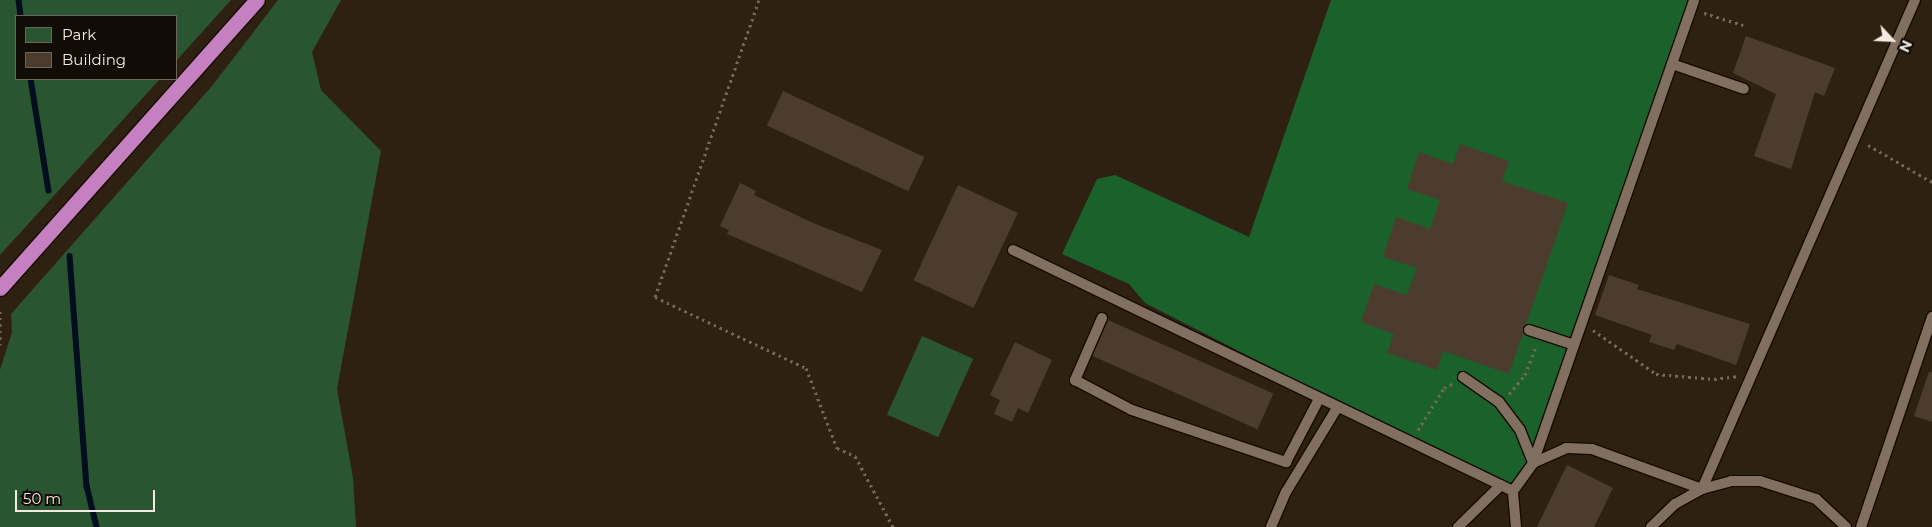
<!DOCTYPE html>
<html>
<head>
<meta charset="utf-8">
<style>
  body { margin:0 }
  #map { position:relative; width:1932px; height:527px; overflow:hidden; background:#2f2112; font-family:Montserrat,sans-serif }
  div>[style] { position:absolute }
  .green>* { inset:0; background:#295530; transform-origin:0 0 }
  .forest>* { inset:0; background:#1b612c }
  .stream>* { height:5.5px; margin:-2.75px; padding:0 2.75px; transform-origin:2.75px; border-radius:2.75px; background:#010e1f }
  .building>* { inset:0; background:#4c3c2d; transform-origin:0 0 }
  .path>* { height:3px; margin-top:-1.5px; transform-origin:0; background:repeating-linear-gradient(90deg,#76695c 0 2.5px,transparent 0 6.5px) }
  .roads { filter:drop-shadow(1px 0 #160a01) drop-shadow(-1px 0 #160a01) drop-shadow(0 1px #160a01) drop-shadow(0 -1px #160a01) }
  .lane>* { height:10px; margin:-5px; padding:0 5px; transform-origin:5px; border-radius:5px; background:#817060 }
  .highway>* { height:15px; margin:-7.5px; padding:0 7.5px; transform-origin:7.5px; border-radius:7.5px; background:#c480c0 }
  span { translate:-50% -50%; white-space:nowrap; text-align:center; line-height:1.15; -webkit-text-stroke:4px #120c06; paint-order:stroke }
  .legend { position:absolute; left:15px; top:15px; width:162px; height:65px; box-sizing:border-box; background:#120c06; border:1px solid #6c655e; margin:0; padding:6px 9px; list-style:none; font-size:15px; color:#f4eae1 }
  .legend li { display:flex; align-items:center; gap:10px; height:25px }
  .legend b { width:25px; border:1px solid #6c655e }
  .north { position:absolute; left:1867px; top:15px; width:50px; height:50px; -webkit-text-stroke:4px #120c06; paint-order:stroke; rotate:115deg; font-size:14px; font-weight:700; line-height:20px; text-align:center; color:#f4eae1 }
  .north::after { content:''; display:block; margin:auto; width:18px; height:22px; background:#f4eae1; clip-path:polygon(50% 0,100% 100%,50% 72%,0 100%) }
  .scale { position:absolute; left:15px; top:490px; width:140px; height:22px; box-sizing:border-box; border:2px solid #f4eae1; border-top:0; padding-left:6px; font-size:15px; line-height:18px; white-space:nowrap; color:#f4eae1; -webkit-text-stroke:4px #120c06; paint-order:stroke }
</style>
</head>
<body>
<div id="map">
  <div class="green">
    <i style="clip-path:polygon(0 0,231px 0,176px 61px,176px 16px,16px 16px,16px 79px,160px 79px,0 255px)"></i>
    <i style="clip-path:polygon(278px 0,341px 0,312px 52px,321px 90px,381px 151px,337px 389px,353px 478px,356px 527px,0 527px,0 370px,12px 332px,11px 314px,212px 86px)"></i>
    <i style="left:922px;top:336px;width:56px;height:86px;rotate:24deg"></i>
  </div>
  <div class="forest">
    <i style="clip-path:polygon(1331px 0,1694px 0,1533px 463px,1513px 491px,1145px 303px,1129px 284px,1062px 254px,1097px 179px,1115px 175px,1249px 237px)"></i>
  </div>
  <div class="stream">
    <i style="left:19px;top:0;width:16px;rotate:83deg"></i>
    <i style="left:31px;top:79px;width:113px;rotate:80.9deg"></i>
    <i style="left:70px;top:256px;width:231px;rotate:85.8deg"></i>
    <i style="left:87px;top:486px;width:42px;rotate:76.3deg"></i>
  </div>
  <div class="building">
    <i style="clip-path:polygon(1746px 36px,1835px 68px,1824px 96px,1815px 92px,1791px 169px,1754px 156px,1776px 94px,1733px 73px)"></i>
    <i style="left:783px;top:91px;width:156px;height:38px;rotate:25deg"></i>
    <i style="clip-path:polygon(1460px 144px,1509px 161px,1502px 181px,1568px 203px,1509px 374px,1443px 351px,1437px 370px,1387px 353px,1394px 334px,1361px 322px,1374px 284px,1407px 295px,1417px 268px,1383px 257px,1396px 217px,1430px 229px,1440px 200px,1407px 189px,1419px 152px,1453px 164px)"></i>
    <i style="clip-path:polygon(740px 183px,756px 191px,754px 195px,813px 223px,882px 250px,862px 292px,727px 234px,729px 230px,720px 226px)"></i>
    <i style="left:958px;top:185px;width:66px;height:105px;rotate:25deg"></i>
    <i style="clip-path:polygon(1609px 275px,1639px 285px,1637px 289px,1750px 324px,1736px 365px,1677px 344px,1674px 350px,1649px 342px,1652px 335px,1595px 315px)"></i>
    <i style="left:1108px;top:320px;width:181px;height:39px;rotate:24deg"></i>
    <i style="clip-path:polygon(1015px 342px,1052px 360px,1028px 413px,1018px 408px,1012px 422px,994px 414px,1000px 400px,990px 395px)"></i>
    <i style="clip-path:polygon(1929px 372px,1932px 372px,1932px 422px,1914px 416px)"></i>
    <i style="clip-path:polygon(1567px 465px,1613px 488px,1594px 527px,1537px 527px)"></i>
  </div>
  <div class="path">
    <i style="left:759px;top:0;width:315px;rotate:109.3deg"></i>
    <i style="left:655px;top:297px;width:167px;rotate:25.2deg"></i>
    <i style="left:806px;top:368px;width:86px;rotate:68.8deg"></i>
    <i style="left:837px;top:448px;width:20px;rotate:24deg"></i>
    <i style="left:855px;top:456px;width:81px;rotate:61.8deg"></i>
    <i style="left:1704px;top:13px;width:41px;rotate:17.1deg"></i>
    <i style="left:1868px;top:145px;width:74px;rotate:30deg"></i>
    <i style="left:0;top:311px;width:34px;rotate:90deg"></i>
    <i style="left:1593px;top:330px;width:77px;rotate:34.9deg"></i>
    <i style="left:1656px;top:374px;width:58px;rotate:4.9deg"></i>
    <i style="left:1714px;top:379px;width:23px;rotate:-7deg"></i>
    <i style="left:1509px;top:394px;width:25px;rotate:-50deg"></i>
    <i style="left:1525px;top:375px;width:31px;rotate:-69deg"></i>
    <i style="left:1418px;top:430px;width:49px;rotate:-58.2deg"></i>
    <i style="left:1444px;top:388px;width:9px;rotate:-27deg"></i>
  </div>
  <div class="roads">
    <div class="lane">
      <i style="left:1672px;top:64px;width:76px;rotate:19.1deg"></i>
      <i style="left:1013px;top:250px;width:555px;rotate:25.73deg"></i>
      <i style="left:1102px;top:318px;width:68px;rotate:113.5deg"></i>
      <i style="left:1075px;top:380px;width:64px;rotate:27.8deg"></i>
      <i style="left:1132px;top:410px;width:163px;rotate:18.7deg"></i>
      <i style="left:1286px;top:462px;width:71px;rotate:-62.4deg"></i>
      <i style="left:1529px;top:330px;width:47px;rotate:18.4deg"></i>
      <i style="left:1463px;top:377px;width:44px;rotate:34.8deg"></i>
      <i style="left:1499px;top:402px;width:35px;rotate:53deg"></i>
      <i style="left:1520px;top:430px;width:35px;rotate:68deg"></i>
      <i style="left:1533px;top:463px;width:490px;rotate:-70.8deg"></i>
      <i style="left:1271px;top:527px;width:38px;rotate:-67deg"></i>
      <i style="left:1286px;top:492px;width:98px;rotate:-58.7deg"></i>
      <i style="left:1458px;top:527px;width:60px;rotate:-44.3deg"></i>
      <i style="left:1516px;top:527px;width:36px;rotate:-95deg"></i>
      <i style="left:1513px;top:491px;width:34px;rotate:-54deg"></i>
      <i style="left:1533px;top:463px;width:36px;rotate:-24deg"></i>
      <i style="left:1566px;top:448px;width:26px;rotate:2deg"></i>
      <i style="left:1592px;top:449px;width:117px;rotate:20deg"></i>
      <i style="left:1702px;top:489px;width:533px;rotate:-66.46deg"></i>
      <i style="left:1651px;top:527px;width:33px;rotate:-44deg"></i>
      <i style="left:1675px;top:504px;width:31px;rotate:-29deg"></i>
      <i style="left:1702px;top:489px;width:30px;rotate:-15deg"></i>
      <i style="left:1731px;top:481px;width:29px"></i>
      <i style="left:1760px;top:481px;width:59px;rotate:17.8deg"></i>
      <i style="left:1816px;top:499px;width:41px;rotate:43deg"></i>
      <i style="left:1861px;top:527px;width:222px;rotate:-71.3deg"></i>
    </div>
    <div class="highway">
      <i style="left:0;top:288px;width:386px;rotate:-48.3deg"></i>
    </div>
  </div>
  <ul class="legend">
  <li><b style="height:14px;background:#295530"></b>Park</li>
  <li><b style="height:14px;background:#4c3c2d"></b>Building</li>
  </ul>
  <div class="north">N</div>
  <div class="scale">50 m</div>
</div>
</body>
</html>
